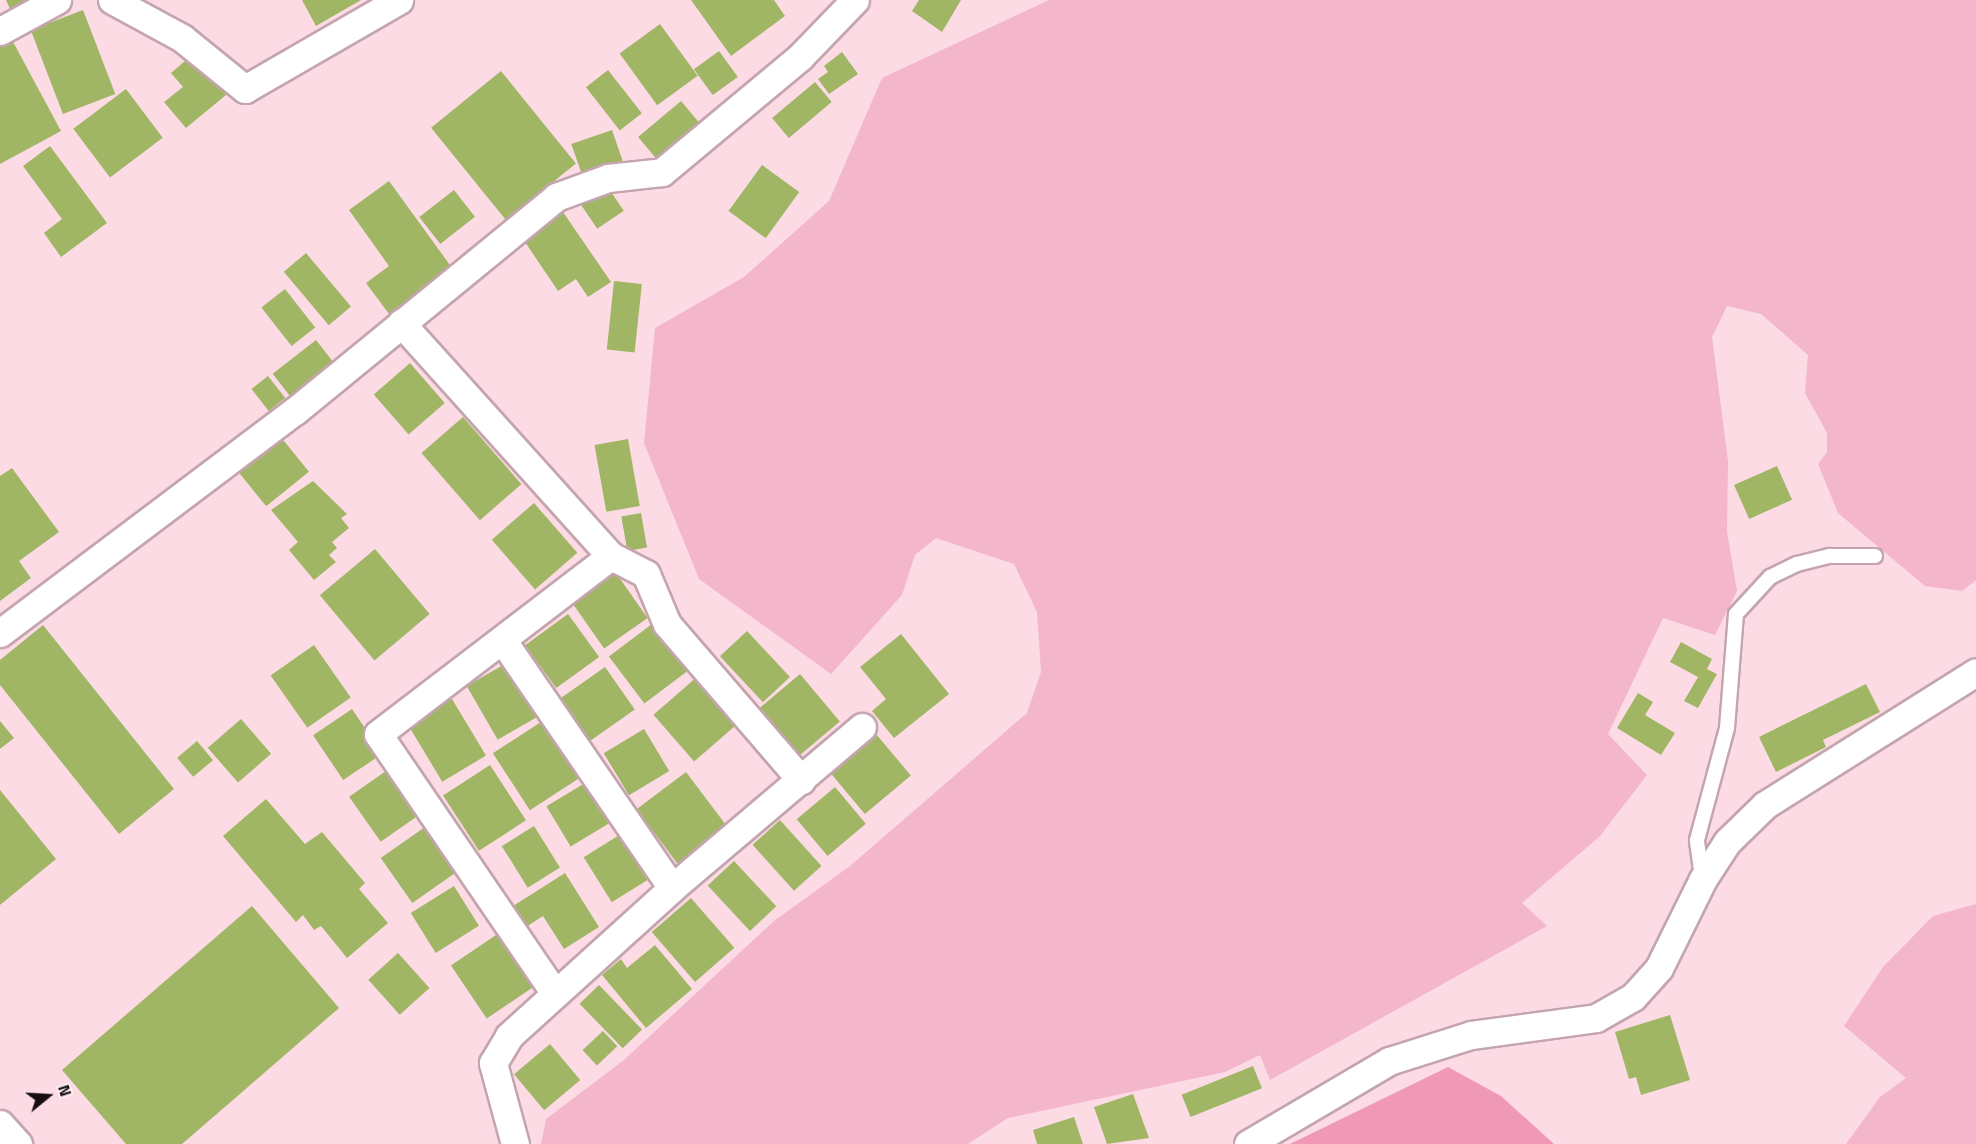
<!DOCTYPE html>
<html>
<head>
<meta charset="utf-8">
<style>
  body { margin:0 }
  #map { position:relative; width:1976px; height:1144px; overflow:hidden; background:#fcdbe5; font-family:"Titillium Web",sans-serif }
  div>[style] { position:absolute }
  .green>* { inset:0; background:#f3b6ca }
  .water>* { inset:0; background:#f099b7 }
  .building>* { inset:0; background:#a1b665; transform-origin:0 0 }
  .roads { filter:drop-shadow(2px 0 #c4a5ae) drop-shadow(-2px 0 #c4a5ae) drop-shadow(0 2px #c4a5ae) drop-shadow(0 -2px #c4a5ae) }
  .service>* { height:14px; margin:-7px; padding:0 7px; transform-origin:7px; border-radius:7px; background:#fff }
  .minor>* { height:27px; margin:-13.5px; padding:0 13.5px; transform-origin:13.5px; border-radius:13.5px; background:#fff }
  span { translate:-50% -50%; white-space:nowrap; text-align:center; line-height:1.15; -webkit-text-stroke:4.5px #fceef2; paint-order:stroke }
  .north { position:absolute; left:18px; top:1066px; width:60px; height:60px; -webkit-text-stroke:4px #fceef2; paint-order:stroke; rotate:72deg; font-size:16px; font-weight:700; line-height:24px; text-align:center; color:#170c10 }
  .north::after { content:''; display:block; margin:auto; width:21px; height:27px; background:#170c10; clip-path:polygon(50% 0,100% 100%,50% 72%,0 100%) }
</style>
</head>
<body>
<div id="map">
  <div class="green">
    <i style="clip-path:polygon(1049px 0,1976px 0,1976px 580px,1962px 591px,1925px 586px,1838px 513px,1818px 464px,1827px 452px,1827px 433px,1805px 393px,1808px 355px,1761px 314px,1727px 306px,1712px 337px,1728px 461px,1727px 532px,1737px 591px,1715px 635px,1663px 618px,1608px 734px,1647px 775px,1600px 836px,1522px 903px,1547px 926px,1270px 1080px,1260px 1055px,1225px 1072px,1008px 1118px,968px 1144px,541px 1144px,546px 1119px,624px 1060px,774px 921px,850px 866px,1027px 713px,1041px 672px,1037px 612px,1014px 564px,936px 538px,915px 555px,902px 595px,831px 674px,699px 579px,644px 443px,655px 328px,744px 277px,829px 201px,882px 78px)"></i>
    <i style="clip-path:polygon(1976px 904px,1976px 1144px,1846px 1144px,1880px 1097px,1906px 1078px,1844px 1026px,1883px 967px,1933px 916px)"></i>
  </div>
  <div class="water">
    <i style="clip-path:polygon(1448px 1067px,1501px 1096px,1554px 1144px,1290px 1144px)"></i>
  </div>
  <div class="building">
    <i style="clip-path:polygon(6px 0,35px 0,11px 11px)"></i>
    <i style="clip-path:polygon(302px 0,361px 0,316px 26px)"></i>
    <i style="clip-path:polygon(691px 0,774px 0,785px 16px,731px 56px)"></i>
    <i style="clip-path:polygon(919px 0,961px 0,942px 32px,912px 11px)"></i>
    <i style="left:83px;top:10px;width:90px;height:56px;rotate:69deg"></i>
    <i style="left:660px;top:24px;width:64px;height:50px;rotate:54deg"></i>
    <i style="clip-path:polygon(12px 40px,61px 131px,0 164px,0 47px)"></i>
    <i style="left:719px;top:51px;width:32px;height:31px;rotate:54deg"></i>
    <i style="clip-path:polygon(842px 52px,858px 74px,829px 94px,818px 79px,828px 72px,824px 66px)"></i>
    <i style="clip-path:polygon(193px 54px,226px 95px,186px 128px,164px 102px,183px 87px,171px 73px)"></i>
    <i style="left:608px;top:70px;width:55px;height:28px;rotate:52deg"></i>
    <i style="left:501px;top:71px;width:119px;height:90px;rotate:51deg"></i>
    <i style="left:815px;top:82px;width:26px;height:56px;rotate:50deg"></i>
    <i style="left:126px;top:89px;width:61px;height:66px;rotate:53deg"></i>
    <i style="left:681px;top:101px;width:31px;height:56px;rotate:50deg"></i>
    <i style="left:612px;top:130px;width:36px;height:43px;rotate:71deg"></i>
    <i style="clip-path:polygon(50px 146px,107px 223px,61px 257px,44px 233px,62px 219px,23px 166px)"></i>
    <i style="left:762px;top:165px;width:46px;height:57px;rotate:36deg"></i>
    <i style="clip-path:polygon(389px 181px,455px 272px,392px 318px,366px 283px,389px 266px,349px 210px)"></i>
    <i style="left:607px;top:186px;width:30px;height:32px;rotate:56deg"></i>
    <i style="left:454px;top:190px;width:34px;height:44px;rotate:52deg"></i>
    <i style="clip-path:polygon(563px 212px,611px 282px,588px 297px,576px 279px,558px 291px,523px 239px)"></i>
    <i style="left:306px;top:253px;width:70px;height:29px;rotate:50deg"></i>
    <i style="left:614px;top:281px;width:28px;height:69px;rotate:6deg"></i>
    <i style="left:285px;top:289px;width:49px;height:30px;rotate:52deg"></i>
    <i style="left:316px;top:340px;width:28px;height:55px;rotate:52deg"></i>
    <i style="left:410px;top:363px;width:53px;height:48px;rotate:49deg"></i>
    <i style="left:268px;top:376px;width:28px;height:21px;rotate:52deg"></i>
    <i style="left:463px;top:417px;width:89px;height:55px;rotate:49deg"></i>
    <i style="left:280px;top:436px;width:46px;height:55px;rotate:51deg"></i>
    <i style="left:628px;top:439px;width:68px;height:34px;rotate:80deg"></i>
    <i style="left:1777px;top:466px;width:37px;height:47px;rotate:66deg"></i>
    <i style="clip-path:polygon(12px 468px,59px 532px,19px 561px,31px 578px,0 601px,0 476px)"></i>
    <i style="clip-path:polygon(313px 481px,347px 514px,341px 518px,349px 528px,332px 542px,337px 548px,329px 555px,336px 562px,314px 580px,289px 550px,298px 542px,271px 510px)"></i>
    <i style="left:534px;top:503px;width:66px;height:56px;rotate:49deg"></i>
    <i style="left:641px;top:513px;width:35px;height:20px;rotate:80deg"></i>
    <i style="left:375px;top:549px;width:85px;height:72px;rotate:50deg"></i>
    <i style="left:616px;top:573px;width:55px;height:53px;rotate:55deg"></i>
    <i style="left:568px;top:614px;width:53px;height:53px;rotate:54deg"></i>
    <i style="left:652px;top:624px;width:59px;height:54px;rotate:53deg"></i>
    <i style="clip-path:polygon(43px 625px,174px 789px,119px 834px,0 685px,0 660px)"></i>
    <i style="left:747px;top:631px;width:63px;height:37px;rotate:47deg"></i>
    <i style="clip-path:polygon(901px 634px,949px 694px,894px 738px,872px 711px,886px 699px,860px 667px)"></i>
    <i style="clip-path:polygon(1681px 642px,1712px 659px,1707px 669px,1717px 674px,1698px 708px,1684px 701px,1698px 677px,1670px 662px)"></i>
    <i style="left:314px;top:645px;width:64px;height:53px;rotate:55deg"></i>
    <i style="left:510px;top:661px;width:62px;height:50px;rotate:60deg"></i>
    <i style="left:605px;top:667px;width:52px;height:63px;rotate:55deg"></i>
    <i style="left:800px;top:674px;width:62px;height:59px;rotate:50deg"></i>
    <i style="left:698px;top:676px;width:62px;height:59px;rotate:49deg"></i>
    <i style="clip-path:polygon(1866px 684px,1880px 712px,1823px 740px,1826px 747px,1776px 772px,1759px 737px)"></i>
    <i style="clip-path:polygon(1638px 693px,1653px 702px,1645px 715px,1675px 733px,1661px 755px,1617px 728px)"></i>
    <i style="left:452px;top:699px;width:66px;height:51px;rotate:59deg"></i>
    <i style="left:352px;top:709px;width:54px;height:47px;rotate:56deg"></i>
    <i style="left:241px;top:719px;width:46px;height:44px;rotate:49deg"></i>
    <i style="left:544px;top:720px;width:68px;height:61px;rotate:57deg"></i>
    <i style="clip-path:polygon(0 721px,14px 738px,0 749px)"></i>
    <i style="left:871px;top:728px;width:62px;height:60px;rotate:50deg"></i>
    <i style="left:644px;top:729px;width:49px;height:47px;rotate:59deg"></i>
    <i style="left:197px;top:741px;width:25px;height:26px;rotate:50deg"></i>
    <i style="left:490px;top:765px;width:66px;height:56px;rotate:57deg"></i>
    <i style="left:386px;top:771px;width:55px;height:45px;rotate:55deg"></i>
    <i style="left:686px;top:772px;width:68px;height:62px;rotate:53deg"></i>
    <i style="left:585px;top:783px;width:47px;height:45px;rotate:59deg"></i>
    <i style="left:835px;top:787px;width:48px;height:50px;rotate:50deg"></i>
    <i style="clip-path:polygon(0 790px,56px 859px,0 905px)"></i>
    <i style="clip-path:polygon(266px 799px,305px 844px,322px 832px,365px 883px,359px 889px,388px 923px,347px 958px,321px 926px,314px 930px,303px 915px,296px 922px,223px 836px)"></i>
    <i style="left:780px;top:820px;width:62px;height:37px;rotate:48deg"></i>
    <i style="left:534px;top:826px;width:49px;height:38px;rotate:58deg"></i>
    <i style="left:425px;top:827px;width:55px;height:54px;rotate:55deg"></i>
    <i style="left:621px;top:834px;width:53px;height:44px;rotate:58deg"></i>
    <i style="left:734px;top:861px;width:62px;height:36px;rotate:47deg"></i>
    <i style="clip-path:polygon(565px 873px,599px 927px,564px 949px,543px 916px,523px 929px,510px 908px)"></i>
    <i style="left:454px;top:886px;width:47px;height:51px;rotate:58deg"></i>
    <i style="left:691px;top:898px;width:66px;height:52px;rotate:49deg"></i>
    <i style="clip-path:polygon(252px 906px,339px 1008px,182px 1144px,126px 1144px,62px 1070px)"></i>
    <i style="left:499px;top:933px;width:64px;height:58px;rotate:56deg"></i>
    <i style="clip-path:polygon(655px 945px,692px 989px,646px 1028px,602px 975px,621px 959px,627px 968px)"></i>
    <i style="left:398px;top:953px;width:47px;height:40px;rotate:48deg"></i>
    <i style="left:599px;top:985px;width:62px;height:27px;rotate:46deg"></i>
    <i style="clip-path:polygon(1670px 1015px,1690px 1080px,1641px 1095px,1636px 1077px,1629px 1079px,1615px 1032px)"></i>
    <i style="left:603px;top:1031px;width:21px;height:28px;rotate:47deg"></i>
    <i style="left:550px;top:1044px;width:47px;height:47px;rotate:50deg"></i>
    <i style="left:1253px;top:1066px;width:24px;height:77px;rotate:68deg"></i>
    <i style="clip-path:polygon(1133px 1094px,1149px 1138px,1107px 1144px,1094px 1107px)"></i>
    <i style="clip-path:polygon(1074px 1117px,1083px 1144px,1037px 1144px,1033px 1130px)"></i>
  </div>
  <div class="roads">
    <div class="service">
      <i style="left:1702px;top:877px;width:37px;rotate:-98deg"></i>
      <i style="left:1697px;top:840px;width:116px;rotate:-75deg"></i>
      <i style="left:1727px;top:728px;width:114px;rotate:-85.5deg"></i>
      <i style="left:1736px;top:614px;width:50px;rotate:-47.4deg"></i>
      <i style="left:1770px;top:577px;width:30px;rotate:-26deg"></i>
      <i style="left:1797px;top:564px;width:34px;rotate:-14deg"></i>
      <i style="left:1830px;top:556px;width:45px"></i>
    </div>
    <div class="minor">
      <i style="left:112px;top:0;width:80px;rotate:28.5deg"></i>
      <i style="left:182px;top:38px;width:81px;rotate:39deg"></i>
      <i style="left:245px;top:89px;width:178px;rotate:-30deg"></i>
      <i style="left:0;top:31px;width:65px;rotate:-28.5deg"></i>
      <i style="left:401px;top:323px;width:314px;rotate:48deg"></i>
      <i style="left:611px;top:556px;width:39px;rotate:27deg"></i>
      <i style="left:646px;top:574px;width:54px;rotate:67.2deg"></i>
      <i style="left:667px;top:624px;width:206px;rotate:49.3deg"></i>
      <i style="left:0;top:633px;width:369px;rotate:-37deg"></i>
      <i style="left:295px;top:411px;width:338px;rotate:-39.3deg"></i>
      <i style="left:556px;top:197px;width:55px;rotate:-20.1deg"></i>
      <i style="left:608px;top:178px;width:54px;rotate:-6.3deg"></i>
      <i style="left:662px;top:172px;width:180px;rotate:-39.8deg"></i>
      <i style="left:800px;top:57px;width:79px;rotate:-46deg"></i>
      <i style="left:503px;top:641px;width:299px;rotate:55.6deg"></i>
      <i style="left:554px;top:992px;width:312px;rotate:-124.3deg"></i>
      <i style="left:378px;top:734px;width:293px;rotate:-37.4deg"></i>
      <i style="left:0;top:1124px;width:27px;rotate:48deg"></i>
      <i style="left:515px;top:1144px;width:84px;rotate:-105.2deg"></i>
      <i style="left:493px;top:1063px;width:31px;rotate:-59deg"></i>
      <i style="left:509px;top:1036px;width:220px;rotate:-42.2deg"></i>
      <i style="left:672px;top:888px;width:249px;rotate:-40.3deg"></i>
      <i style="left:1248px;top:1144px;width:164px;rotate:-30.5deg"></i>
      <i style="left:1389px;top:1061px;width:86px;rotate:-17.6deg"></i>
      <i style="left:1471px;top:1035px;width:126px;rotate:-7.7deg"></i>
      <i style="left:1596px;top:1018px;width:43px;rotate:-29.6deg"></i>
      <i style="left:1633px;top:997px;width:39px;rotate:-48deg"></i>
      <i style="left:1659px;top:968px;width:99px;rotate:-63.7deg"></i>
      <i style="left:1703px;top:879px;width:44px;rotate:-57deg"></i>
      <i style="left:1727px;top:842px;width:53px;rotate:-44.2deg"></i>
      <i style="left:1765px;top:805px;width:249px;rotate:-32.2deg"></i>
    </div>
  </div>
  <div class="north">N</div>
</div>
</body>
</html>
